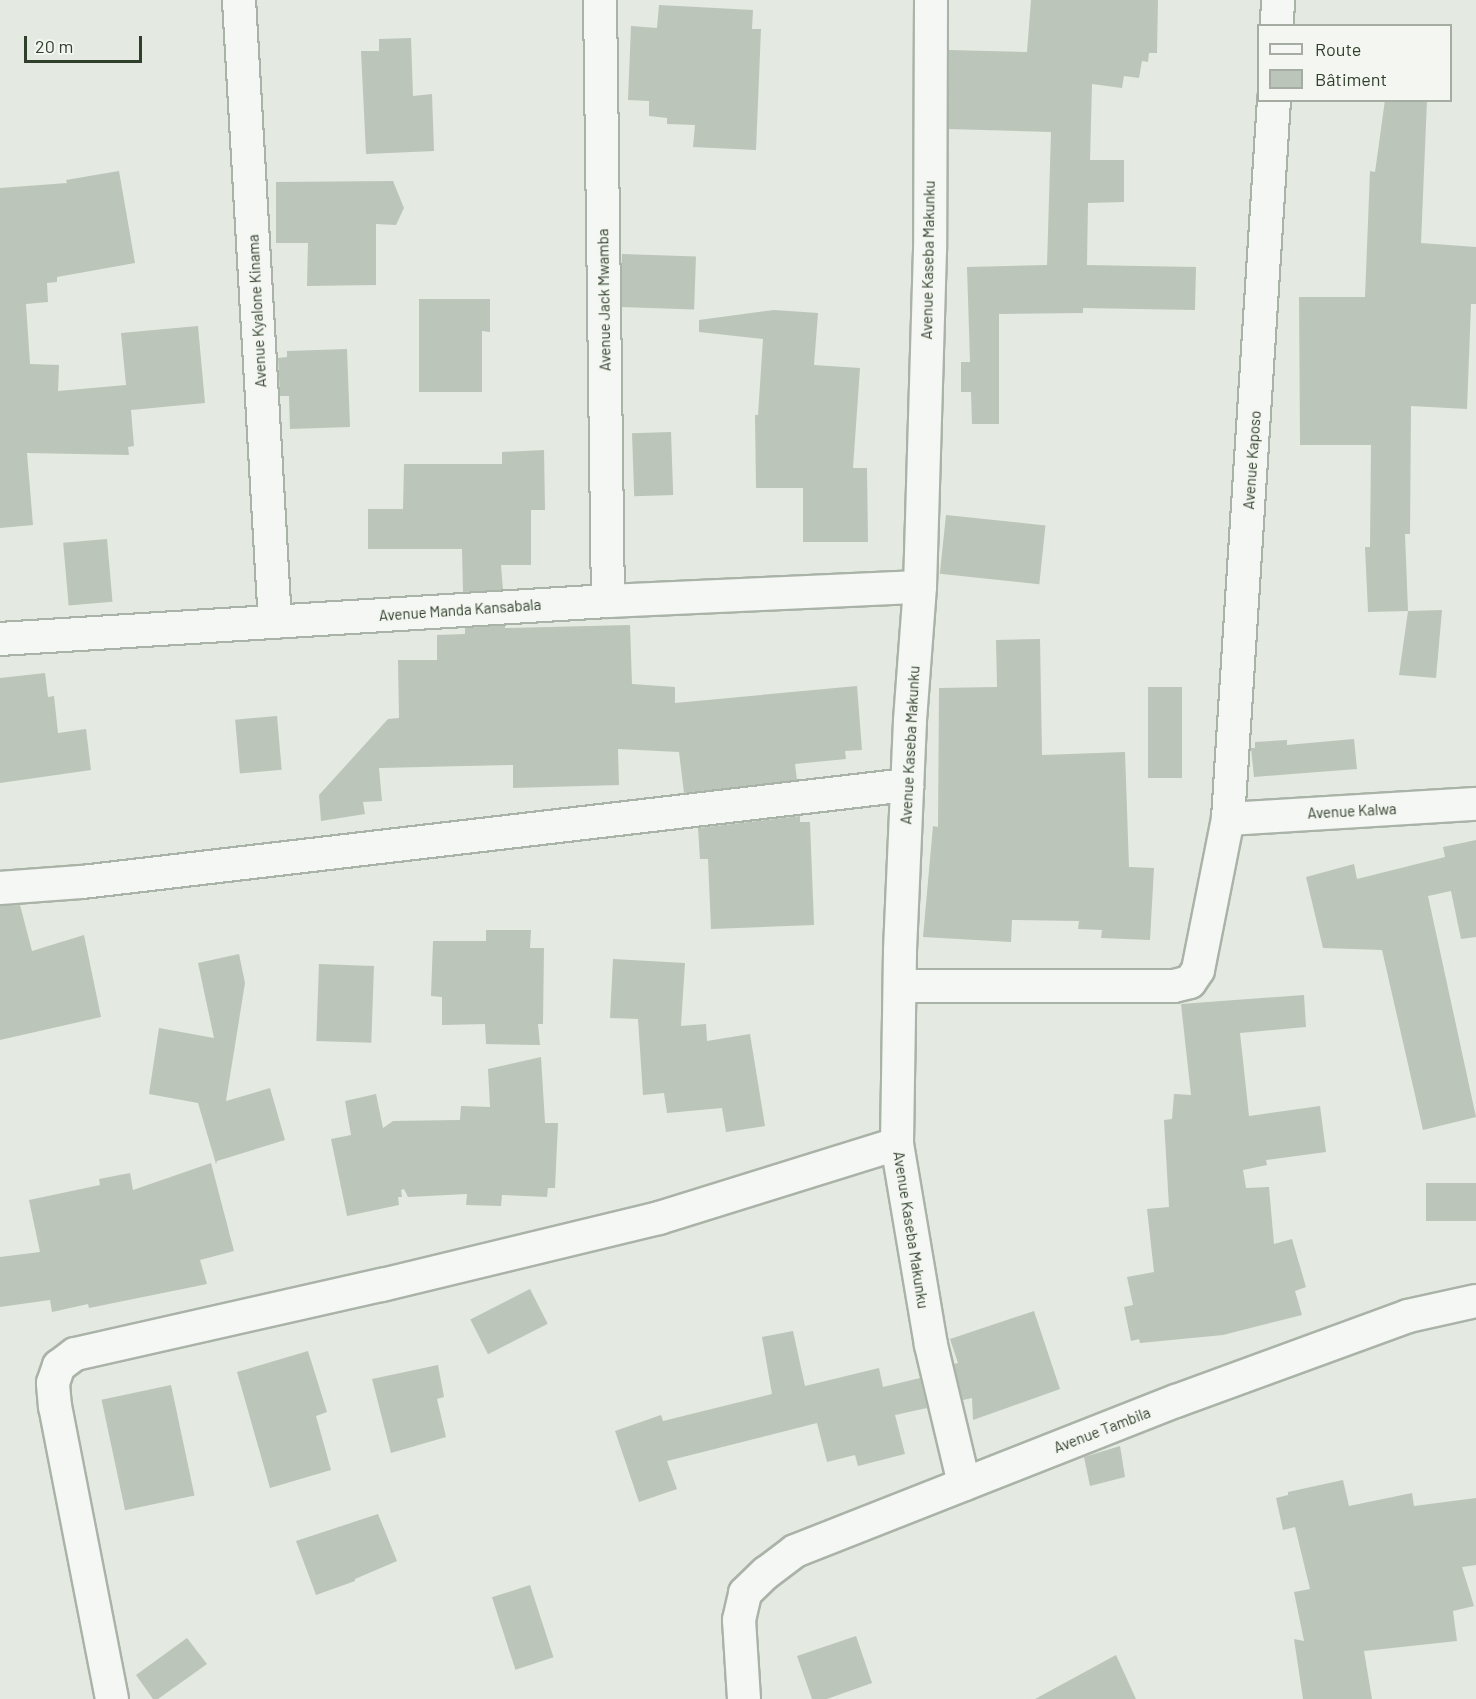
<!DOCTYPE html>
<html>
<head>
<meta charset="utf-8">
<style>
  body { margin:0 }
  #map { position:relative; width:1476px; height:1699px; overflow:hidden; background:#e4e9e1; font-family:Barlow,sans-serif }
  div>[style] { position:absolute }
  .building>* { inset:0; background:#bcc5b9; transform-origin:0 0 }
  .roads { filter:drop-shadow(2px 0 #aab3a7) drop-shadow(-2px 0 #aab3a7) drop-shadow(0 2px #aab3a7) drop-shadow(0 -2px #aab3a7) }
  .street>* { height:32px; margin:-16px; padding:0 16px; transform-origin:16px; border-radius:16px; background:#f5f7f4 }
  span { translate:-50% -50%; white-space:nowrap; text-align:center; line-height:1.15; -webkit-text-stroke:4.5px #f3f6f1; paint-order:stroke }
  .street-label { font-size:15px; color:#303f2b }
  .legend { position:absolute; left:1257px; top:24px; width:195px; height:78px; box-sizing:border-box; background:#f3f6f1; border:2px solid #a5ada2; margin:0; padding:8px 10px; list-style:none; font-size:18px; color:#303f2b }
  .legend li { display:flex; align-items:center; gap:12px; height:30px }
  .legend b { width:30px; border:2px solid #a5ada2 }
  .scale { position:absolute; left:24px; top:36px; width:118px; height:27px; box-sizing:border-box; border:3px solid #303f2b; border-top:0; padding-left:8px; font-size:18px; line-height:21px; white-space:nowrap; color:#303f2b; -webkit-text-stroke:4px #f3f6f1; paint-order:stroke }
</style>
</head>
<body>
<div id="map">
  <div class="building">
    <i style="clip-path:polygon(1031px 0,1158px 0,1157px 53px,1149px 53px,1148px 62px,1142px 61px,1139px 78px,1124px 76px,1122px 88px,1092px 84px,1090px 160px,1124px 160px,1124px 202px,1088px 203px,1087px 265px,1196px 267px,1195px 310px,1083px 308px,1083px 313px,999px 314px,999px 424px,972px 424px,971px 392px,961px 392px,961px 362px,970px 362px,967px 267px,1047px 265px,1051px 132px,948px 129px,949px 50px,1027px 52px)"></i>
    <i style="clip-path:polygon(659px 5px,753px 10px,752px 29px,761px 29px,756px 150px,693px 147px,695px 125px,667px 124px,667px 118px,649px 116px,649px 101px,628px 100px,631px 26px,657px 28px)"></i>
    <i style="clip-path:polygon(411px 38px,413px 96px,432px 94px,434px 151px,366px 154px,361px 51px,379px 51px,379px 39px)"></i>
    <i style="clip-path:polygon(1385px 100px,1427px 100px,1421px 243px,1476px 247px,1476px 304px,1471px 304px,1467px 409px,1411px 406px,1410px 534px,1405px 534px,1408px 611px,1368px 612px,1365px 547px,1370px 547px,1371px 445px,1300px 445px,1299px 297px,1365px 297px,1370px 171px,1375px 172px)"></i>
    <i style="clip-path:polygon(119px 171px,135px 263px,57px 277px,57px 282px,47px 283px,48px 302px,26px 304px,30px 364px,59px 365px,58px 391px,126px 385px,121px 333px,198px 326px,205px 403px,131px 410px,134px 446px,128px 447px,129px 455px,27px 453px,33px 525px,0 528px,0 188px,67px 183px,66px 180px)"></i>
    <i style="clip-path:polygon(393px 181px,404px 208px,396px 225px,376px 224px,376px 285px,307px 286px,308px 243px,276px 243px,276px 182px)"></i>
    <i style="left:622px;top:254px;width:74px;height:53px;rotate:2deg"></i>
    <i style="clip-path:polygon(419px 299px,490px 299px,490px 332px,482px 331px,482px 392px,419px 392px)"></i>
    <i style="clip-path:polygon(774px 310px,818px 313px,814px 365px,860px 368px,853px 468px,867px 468px,868px 542px,803px 542px,803px 488px,756px 488px,755px 415px,758px 415px,763px 339px,699px 332px,699px 320px)"></i>
    <i style="clip-path:polygon(347px 349px,350px 427px,290px 429px,289px 396px,280px 396px,278px 358px,287px 357px,287px 351px)"></i>
    <i style="left:671px;top:432px;width:63px;height:39px;rotate:88deg"></i>
    <i style="clip-path:polygon(544px 450px,545px 510px,531px 510px,531px 565px,501px 565px,503px 590px,463px 592px,462px 549px,368px 549px,368px 509px,403px 509px,404px 464px,502px 464px,502px 452px)"></i>
    <i style="left:946px;top:515px;width:100px;height:59px;rotate:6deg"></i>
    <i style="left:107px;top:539px;width:63px;height:44px;rotate:85deg"></i>
    <i style="clip-path:polygon(1442px 610px,1436px 678px,1399px 675px,1408px 611px)"></i>
    <i style="clip-path:polygon(505px 625px,505px 628px,630px 625px,632px 684px,675px 687px,675px 703px,857px 686px,862px 750px,845px 751px,846px 759px,795px 764px,797px 780px,684px 793px,679px 752px,618px 749px,619px 785px,513px 788px,513px 765px,379px 768px,382px 801px,363px 802px,365px 814px,321px 821px,319px 795px,388px 719px,399px 718px,398px 660px,437px 660px,437px 635px,465px 634px,465px 628px)"></i>
    <i style="clip-path:polygon(1040px 639px,1042px 755px,1125px 752px,1129px 867px,1154px 868px,1150px 940px,1101px 938px,1102px 930px,1078px 929px,1079px 921px,1012px 920px,1011px 942px,923px 937px,933px 826px,938px 827px,939px 688px,997px 687px,996px 640px)"></i>
    <i style="clip-path:polygon(45px 673px,48px 697px,54px 696px,58px 733px,86px 729px,91px 770px,0 783px,0 678px)"></i>
    <i style="left:1182px;top:687px;width:91px;height:34px;rotate:90deg"></i>
    <i style="left:277px;top:716px;width:54px;height:42px;rotate:85deg"></i>
    <i style="clip-path:polygon(1354px 739px,1357px 769px,1254px 777px,1251px 748px,1255px 748px,1255px 742px,1287px 740px,1287px 745px)"></i>
    <i style="clip-path:polygon(800px 816px,800px 822px,810px 822px,814px 925px,711px 929px,708px 859px,700px 859px,698px 828px)"></i>
    <i style="clip-path:polygon(1476px 840px,1476px 937px,1461px 939px,1451px 891px,1428px 896px,1476px 1117px,1423px 1130px,1382px 950px,1323px 948px,1306px 877px,1354px 864px,1357px 879px,1445px 857px,1443px 847px)"></i>
    <i style="clip-path:polygon(20px 905px,32px 951px,84px 935px,101px 1017px,0 1040px,0 906px)"></i>
    <i style="clip-path:polygon(486px 930px,531px 930px,530px 948px,544px 948px,543px 1024px,538px 1024px,540px 1045px,486px 1044px,485px 1024px,442px 1025px,442px 997px,431px 996px,433px 941px,486px 941px)"></i>
    <i style="clip-path:polygon(239px 954px,245px 983px,226px 1101px,270px 1088px,285px 1140px,217px 1161px,216px 1164px,198px 1103px,149px 1094px,159px 1028px,214px 1038px,198px 963px)"></i>
    <i style="clip-path:polygon(613px 959px,685px 963px,681px 1026px,706px 1024px,707px 1041px,750px 1034px,765px 1126px,726px 1132px,722px 1108px,667px 1113px,664px 1093px,643px 1095px,638px 1019px,610px 1018px)"></i>
    <i style="left:319px;top:964px;width:55px;height:77px;rotate:2deg"></i>
    <i style="clip-path:polygon(1304px 995px,1306px 1027px,1240px 1033px,1249px 1116px,1320px 1106px,1326px 1152px,1266px 1160px,1267px 1165px,1243px 1170px,1246px 1188px,1269px 1187px,1274px 1244px,1292px 1239px,1306px 1287px,1295px 1291px,1302px 1315px,1223px 1335px,1140px 1343px,1139px 1339px,1131px 1341px,1124px 1307px,1133px 1305px,1127px 1277px,1154px 1272px,1147px 1209px,1169px 1207px,1164px 1120px,1172px 1119px,1174px 1094px,1191px 1095px,1181px 1004px)"></i>
    <i style="clip-path:polygon(541px 1057px,545px 1123px,558px 1123px,555px 1188px,548px 1188px,547px 1197px,502px 1195px,501px 1206px,466px 1205px,467px 1194px,408px 1197px,404px 1189px,401px 1190px,402px 1197px,398px 1197px,399px 1205px,347px 1216px,331px 1139px,351px 1135px,345px 1101px,376px 1094px,383px 1128px,393px 1121px,460px 1120px,461px 1106px,490px 1107px,488px 1069px)"></i>
    <i style="clip-path:polygon(211px 1163px,234px 1251px,200px 1260px,207px 1284px,89px 1308px,88px 1304px,52px 1312px,50px 1300px,0 1307px,0 1257px,40px 1252px,29px 1200px,100px 1185px,99px 1179px,130px 1173px,133px 1190px)"></i>
    <i style="left:1476px;top:1183px;width:38px;height:50px;rotate:90deg"></i>
    <i style="left:530px;top:1289px;width:39px;height:67px;rotate:63deg"></i>
    <i style="clip-path:polygon(1034px 1311px,1060px 1389px,973px 1420px,972px 1398px,963px 1400px,954px 1364px,958px 1363px,950px 1339px)"></i>
    <i style="clip-path:polygon(793px 1331px,805px 1386px,879px 1368px,883px 1387px,920px 1378px,927px 1408px,895px 1415px,905px 1454px,858px 1466px,855px 1455px,827px 1462px,817px 1423px,667px 1461px,677px 1489px,639px 1502px,615px 1431px,661px 1415px,663px 1421px,772px 1394px,762px 1337px)"></i>
    <i style="clip-path:polygon(308px 1351px,327px 1412px,316px 1416px,331px 1470px,270px 1488px,237px 1372px)"></i>
    <i style="clip-path:polygon(438px 1365px,444px 1397px,437px 1399px,446px 1437px,391px 1453px,372px 1379px)"></i>
    <i style="left:171px;top:1385px;width:113px;height:71px;rotate:78deg"></i>
    <i style="clip-path:polygon(1120px 1446px,1125px 1477px,1090px 1486px,1084px 1457px)"></i>
    <i style="clip-path:polygon(1343px 1480px,1349px 1506px,1412px 1493px,1414px 1506px,1476px 1498px,1476px 1565px,1462px 1567px,1474px 1606px,1453px 1611px,1457px 1641px,1364px 1651px,1372px 1699px,1303px 1699px,1294px 1639px,1304px 1641px,1294px 1592px,1310px 1589px,1295px 1527px,1283px 1530px,1276px 1498px,1288px 1495px,1288px 1492px)"></i>
    <i style="clip-path:polygon(378px 1514px,397px 1561px,355px 1579px,355px 1581px,316px 1595px,296px 1541px)"></i>
    <i style="left:530px;top:1585px;width:76px;height:40px;rotate:72deg"></i>
    <i style="clip-path:polygon(856px 1636px,872px 1683px,827px 1699px,812px 1699px,797px 1656px)"></i>
    <i style="clip-path:polygon(187px 1638px,207px 1664px,158px 1699px,153px 1699px,136px 1675px)"></i>
    <i style="clip-path:polygon(1116px 1655px,1136px 1699px,1035px 1699px)"></i>
  </div>
  <div class="roads">
    <div class="street">
      <i style="left:239px;top:0;width:623px;rotate:86.69deg"></i>
      <i style="left:600px;top:0;width:601px;rotate:89.24deg"></i>
      <i style="left:931px;top:0;width:250px;rotate:90.2deg"></i>
      <i style="left:930px;top:250px;width:337px;rotate:91.7deg"></i>
      <i style="left:920px;top:587px;width:134px;rotate:94.3deg"></i>
      <i style="left:910px;top:721px;width:231px;rotate:92.5deg"></i>
      <i style="left:900px;top:952px;width:192px;rotate:90.9deg"></i>
      <i style="left:897px;top:1144px;width:204px;rotate:80.4deg"></i>
      <i style="left:931px;top:1345px;width:143px;rotate:76.6deg"></i>
      <i style="left:1277px;top:26px;width:26px;rotate:-88deg"></i>
      <i style="left:0;top:639px;width:609px;rotate:-3.58deg"></i>
      <i style="left:608px;top:601px;width:312px;rotate:-2.6deg"></i>
      <i style="left:1228px;top:819px;width:248px;rotate:-3.5deg"></i>
      <i style="left:0;top:888px;width:82px;rotate:-4.2deg"></i>
      <i style="left:82px;top:882px;width:831px;rotate:-6.71deg"></i>
      <i style="left:900px;top:986px;width:274px"></i>
      <i style="left:1174px;top:986px;width:16px;rotate:-14deg"></i>
      <i style="left:1190px;top:982px;width:14px;rotate:-56deg"></i>
      <i style="left:1198px;top:970px;width:154px;rotate:-78.8deg"></i>
      <i style="left:1228px;top:819px;width:720px;rotate:-86.34deg"></i>
      <i style="left:112px;top:1699px;width:298px;rotate:-101deg"></i>
      <i style="left:55px;top:1407px;width:24px;rotate:-95deg"></i>
      <i style="left:53px;top:1383px;width:18px;rotate:-71deg"></i>
      <i style="left:59px;top:1366px;width:20px;rotate:-37deg"></i>
      <i style="left:75px;top:1354px;width:315px;rotate:-12.7deg"></i>
      <i style="left:382px;top:1285px;width:285px;rotate:-13.6deg"></i>
      <i style="left:659px;top:1218px;width:249px;rotate:-17.3deg"></i>
      <i style="left:744px;top:1699px;width:79px;rotate:-93.6deg"></i>
      <i style="left:739px;top:1620px;width:28px;rotate:-77deg"></i>
      <i style="left:745px;top:1593px;width:29px;rotate:-44deg"></i>
      <i style="left:766px;top:1573px;width:36px;rotate:-37deg"></i>
      <i style="left:795px;top:1551px;width:409px;rotate:-21.5deg"></i>
      <i style="left:1176px;top:1401px;width:247px;rotate:-20.1deg"></i>
      <i style="left:1408px;top:1316px;width:70px;rotate:-12.4deg"></i>
    </div>
  </div>
  <div class="street-label">
    <span style="left:928px;top:260px;rotate:-89deg">Avenue Kaseba Makunku</span>
    <span style="left:604px;top:300px;rotate:-91deg">Avenue Jack Mwamba</span>
    <span style="left:257px;top:311px;rotate:-93deg">Avenue Kyalone Kinama</span>
    <span style="left:1252px;top:460px;rotate:-86deg">Avenue Kaposo</span>
    <span style="left:460px;top:610px;rotate:-4deg">Avenue Manda Kansabala</span>
    <span style="left:910px;top:745px;rotate:-87deg">Avenue Kaseba Makunku</span>
    <span style="left:1352px;top:811px;rotate:-3deg">Avenue Kalwa</span>
    <span style="left:911px;top:1230px;rotate:81deg">Avenue Kaseba Makunku</span>
    <span style="left:1102px;top:1430px;rotate:-21deg">Avenue Tambila</span>
  </div>
  <ul class="legend">
  <li><b style="height:8px;background:#f5f7f4"></b>Route</li>
  <li><b style="height:16px;background:#bcc5b9"></b>Bâtiment</li>
  </ul>
  <div class="scale">20 m</div>
</div>
</body>
</html>
